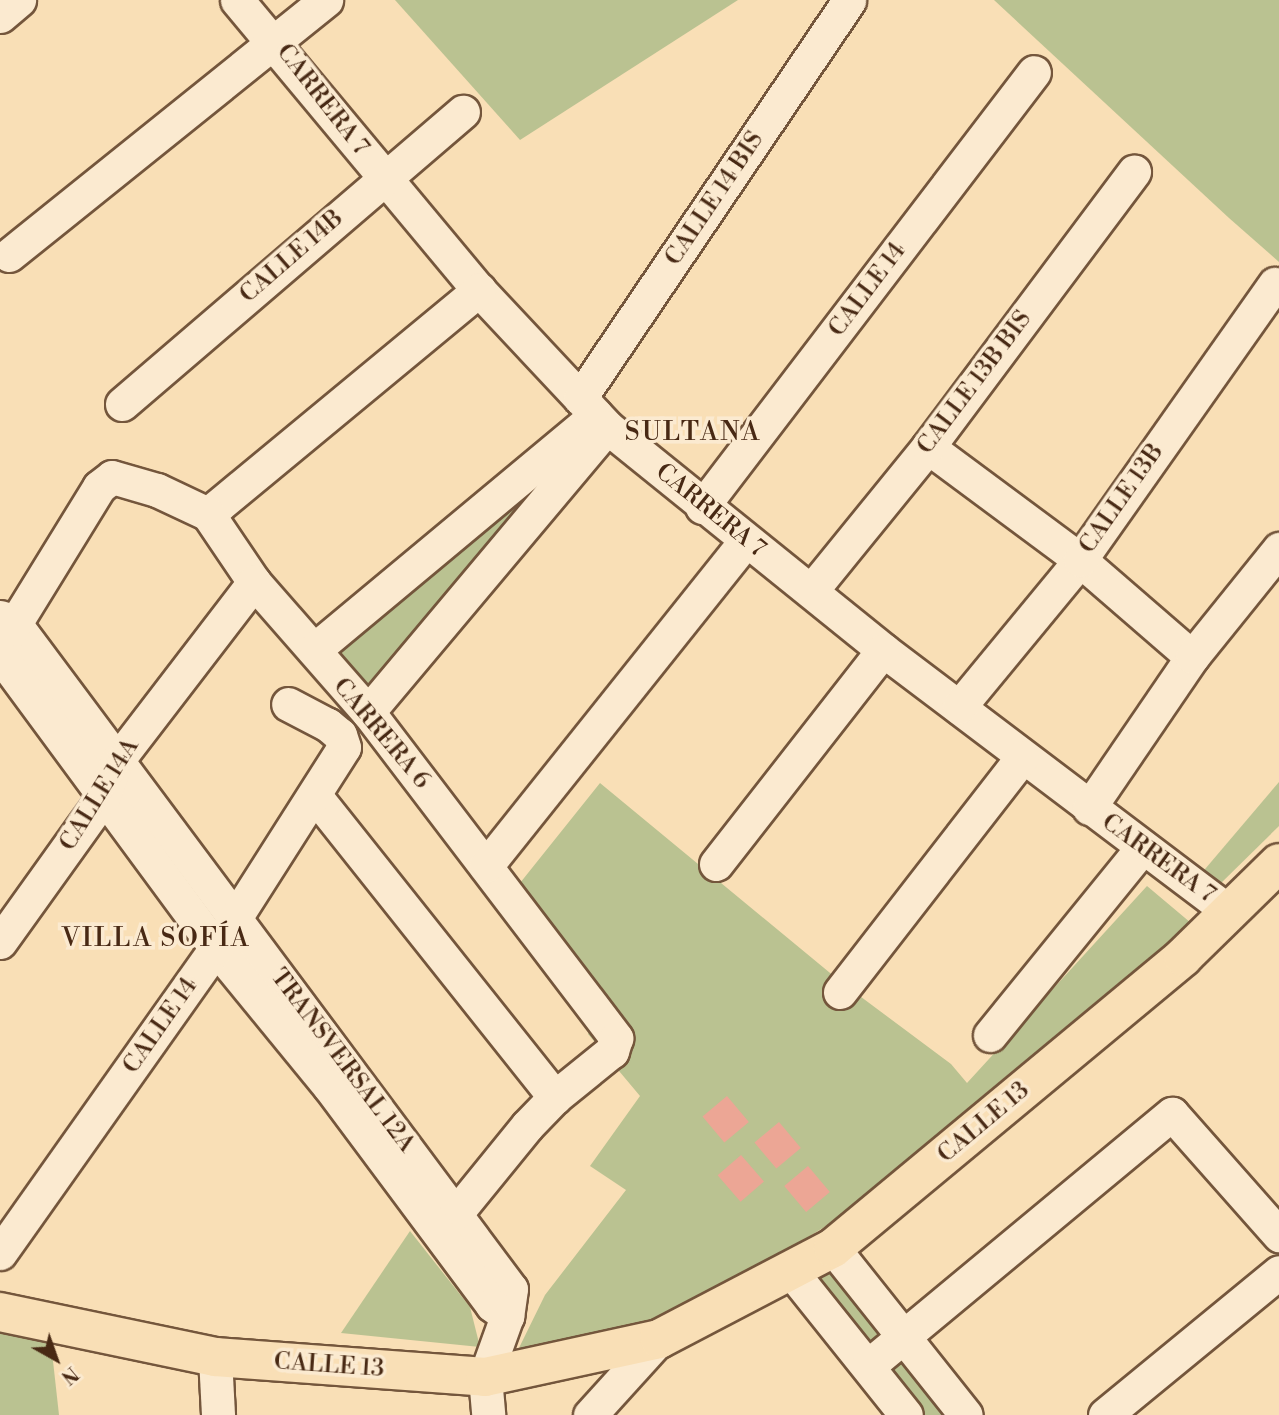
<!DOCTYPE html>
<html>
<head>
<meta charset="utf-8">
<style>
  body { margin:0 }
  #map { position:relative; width:1279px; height:1415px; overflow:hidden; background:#f9dfb6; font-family:"Libre Bodoni",serif }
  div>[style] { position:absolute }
  .green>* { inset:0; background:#bac291; transform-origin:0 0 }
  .building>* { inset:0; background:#eca695; transform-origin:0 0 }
  .roads { filter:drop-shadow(2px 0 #74563c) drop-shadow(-2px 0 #74563c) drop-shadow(0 2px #74563c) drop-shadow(0 -2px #74563c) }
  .minor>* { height:33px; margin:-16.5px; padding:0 16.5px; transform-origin:16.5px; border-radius:16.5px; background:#fbead0 }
  .major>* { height:38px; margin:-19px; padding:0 19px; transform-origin:19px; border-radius:19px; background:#f9dfb6 }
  span { translate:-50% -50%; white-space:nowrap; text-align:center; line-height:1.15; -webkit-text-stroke:7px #fbead0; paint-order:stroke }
  .street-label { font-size:24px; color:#482914 }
  .neighbourhood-label { font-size:26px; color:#482914; letter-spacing:2px }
  .north { position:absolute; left:21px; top:1324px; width:70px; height:70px; -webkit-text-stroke:5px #fbead0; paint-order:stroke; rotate:140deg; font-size:19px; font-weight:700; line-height:28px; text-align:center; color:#482914 }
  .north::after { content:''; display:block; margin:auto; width:24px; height:32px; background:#482914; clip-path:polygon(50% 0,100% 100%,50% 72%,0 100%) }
</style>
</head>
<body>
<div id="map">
  <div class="green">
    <i style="clip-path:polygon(395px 0,738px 0,520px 140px)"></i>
    <i style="clip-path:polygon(994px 0,1279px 0,1279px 262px,1229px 218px)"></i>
    <i style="clip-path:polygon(586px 437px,363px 689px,326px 648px)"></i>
    <i style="clip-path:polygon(1279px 782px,1279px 826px,1217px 887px,1200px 875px)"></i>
    <i style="clip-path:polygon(600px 783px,841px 982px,951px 1064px,967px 1083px,1147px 886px,1191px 923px,980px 1098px,951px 1130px,842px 1216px,728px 1287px,615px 1336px,517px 1352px,545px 1295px,626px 1190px,590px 1166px,640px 1096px,588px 1034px,603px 1001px,516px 888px)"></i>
    <i style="clip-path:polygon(410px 1231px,470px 1307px,480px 1347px,341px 1333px)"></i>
    <i style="left:834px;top:1262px;width:90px;height:21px;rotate:51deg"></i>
    <i style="clip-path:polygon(0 1326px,50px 1334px,59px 1415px,0 1415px)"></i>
    <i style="clip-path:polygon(905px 1347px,953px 1415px,922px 1415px,884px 1362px)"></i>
  </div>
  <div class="building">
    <i style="left:727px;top:1096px;width:34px;height:32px;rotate:50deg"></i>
    <i style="left:779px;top:1122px;width:34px;height:32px;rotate:50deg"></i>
    <i style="left:741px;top:1155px;width:35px;height:31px;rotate:49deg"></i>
    <i style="left:808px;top:1166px;width:34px;height:31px;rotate:50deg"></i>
  </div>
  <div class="roads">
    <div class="minor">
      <i style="left:237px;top:0;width:378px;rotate:50.2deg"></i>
      <i style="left:479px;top:290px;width:187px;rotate:46.9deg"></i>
      <i style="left:607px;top:427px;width:355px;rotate:38.9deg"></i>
      <i style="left:883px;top:650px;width:435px;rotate:37.1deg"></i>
      <i style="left:0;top:16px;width:25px;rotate:-40deg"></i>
      <i style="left:9px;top:255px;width:407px;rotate:-38.8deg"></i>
      <i style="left:580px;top:398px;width:480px;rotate:-55.9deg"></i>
      <i style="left:122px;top:404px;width:449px;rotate:-40.6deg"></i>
      <i style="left:928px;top:447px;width:189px;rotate:36.6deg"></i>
      <i style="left:1080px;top:560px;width:148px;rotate:40.9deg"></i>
      <i style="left:702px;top:507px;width:547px;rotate:-52.65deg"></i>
      <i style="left:208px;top:514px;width:352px;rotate:-39.6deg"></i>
      <i style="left:811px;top:591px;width:186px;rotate:-50.9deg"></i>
      <i style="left:928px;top:447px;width:344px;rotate:-53.2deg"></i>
      <i style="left:0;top:617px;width:14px;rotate:17deg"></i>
      <i style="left:13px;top:621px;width:833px;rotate:53.3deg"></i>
      <i style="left:511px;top:1289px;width:27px;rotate:98deg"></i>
      <i style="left:507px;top:1316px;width:65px;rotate:109.8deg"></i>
      <i style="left:485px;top:1377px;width:38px;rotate:85deg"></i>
      <i style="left:0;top:648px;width:189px;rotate:-58.4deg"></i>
      <i style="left:99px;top:487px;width:16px;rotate:-38deg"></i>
      <i style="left:112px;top:477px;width:47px;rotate:16.1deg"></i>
      <i style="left:157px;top:490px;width:56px;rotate:25.2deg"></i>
      <i style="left:208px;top:514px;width:82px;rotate:55.9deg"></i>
      <i style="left:254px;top:582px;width:173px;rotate:48.8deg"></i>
      <i style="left:368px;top:712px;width:410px;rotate:52.7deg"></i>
      <i style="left:616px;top:1038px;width:14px;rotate:107deg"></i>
      <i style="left:612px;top:1051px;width:73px;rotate:141.1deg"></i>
      <i style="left:555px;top:1097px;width:40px;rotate:134deg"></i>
      <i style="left:527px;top:1126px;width:111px;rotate:129.1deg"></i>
      <i style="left:314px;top:650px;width:367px;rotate:-39.8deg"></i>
      <i style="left:0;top:655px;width:364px;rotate:53.6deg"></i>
      <i style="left:216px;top:948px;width:178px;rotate:50.7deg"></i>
      <i style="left:329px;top:1086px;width:273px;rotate:53.3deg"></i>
      <i style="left:492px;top:1305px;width:19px;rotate:36deg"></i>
      <i style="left:959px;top:707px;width:190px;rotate:-50.5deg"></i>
      <i style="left:1080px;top:560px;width:338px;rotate:-54.8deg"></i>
      <i style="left:368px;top:712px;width:372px;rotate:-50deg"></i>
      <i style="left:316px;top:797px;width:384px;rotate:51.5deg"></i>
      <i style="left:1089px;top:808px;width:183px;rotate:-55.7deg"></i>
      <i style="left:1192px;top:657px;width:139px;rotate:-51.1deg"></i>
      <i style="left:716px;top:864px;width:271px;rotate:-52deg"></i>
      <i style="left:486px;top:866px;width:416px;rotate:-51.4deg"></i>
      <i style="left:0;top:942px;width:177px;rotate:-54.4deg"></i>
      <i style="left:103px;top:798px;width:38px;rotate:-70deg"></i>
      <i style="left:116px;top:762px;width:227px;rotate:-52.5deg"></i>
      <i style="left:840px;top:992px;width:297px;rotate:-52.2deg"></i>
      <i style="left:990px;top:1035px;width:242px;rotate:-50.9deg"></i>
      <i style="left:833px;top:1248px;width:213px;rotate:51.5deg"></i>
      <i style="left:0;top:1253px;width:374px;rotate:-54.7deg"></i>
      <i style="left:216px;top:948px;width:238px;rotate:-57.5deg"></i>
      <i style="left:344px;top:747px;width:13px;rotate:-108deg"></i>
      <i style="left:340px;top:735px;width:16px;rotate:-140deg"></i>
      <i style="left:328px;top:725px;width:45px;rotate:-152.3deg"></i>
      <i style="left:791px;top:1271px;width:184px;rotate:51.4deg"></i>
      <i style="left:215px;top:1357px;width:58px;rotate:87deg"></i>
      <i style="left:868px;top:1366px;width:395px;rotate:-39.7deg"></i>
      <i style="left:1172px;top:1114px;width:162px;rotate:48.5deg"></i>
      <i style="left:590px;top:1415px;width:103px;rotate:-47.8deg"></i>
      <i style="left:1105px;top:1415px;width:225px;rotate:-39.4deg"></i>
    </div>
    <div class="major">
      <i style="left:0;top:1312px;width:220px;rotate:11.8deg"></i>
      <i style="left:215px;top:1357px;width:271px;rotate:4.2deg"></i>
      <i style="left:485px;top:1377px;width:178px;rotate:-12.3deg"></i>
      <i style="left:659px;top:1339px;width:196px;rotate:-27.6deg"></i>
      <i style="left:833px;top:1248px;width:455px;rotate:-39.7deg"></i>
      <i style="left:1183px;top:957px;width:134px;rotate:-44.4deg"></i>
    </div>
  </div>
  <div class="street-label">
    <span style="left:322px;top:100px;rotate:52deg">CARRERA 7</span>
    <span style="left:715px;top:199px;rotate:-56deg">CALLE 14 BIS</span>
    <span style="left:292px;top:257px;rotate:-41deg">CALLE 14B</span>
    <span style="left:868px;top:290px;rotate:-53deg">CALLE 14</span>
    <span style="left:975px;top:383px;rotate:-53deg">CALLE 13B BIS</span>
    <span style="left:1122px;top:499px;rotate:-55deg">CALLE 13B</span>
    <span style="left:710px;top:511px;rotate:39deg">CARRERA 7</span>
    <span style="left:381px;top:734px;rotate:50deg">CARRERA 6</span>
    <span style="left:100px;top:795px;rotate:-58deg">CALLE 14A</span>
    <span style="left:1158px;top:859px;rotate:36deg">CARRERA 7</span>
    <span style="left:161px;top:1026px;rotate:-55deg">CALLE 14</span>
    <span style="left:342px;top:1061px;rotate:53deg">TRANSVERSAL 12A</span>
    <span style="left:984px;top:1123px;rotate:-40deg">CALLE 13</span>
    <span style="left:329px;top:1366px;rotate:4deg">CALLE 13</span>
  </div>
  <div class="neighbourhood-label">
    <span style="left:693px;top:433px">SULTANA</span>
    <span style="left:156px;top:939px">VILLA SOFÍA</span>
  </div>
  <div class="north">N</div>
</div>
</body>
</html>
